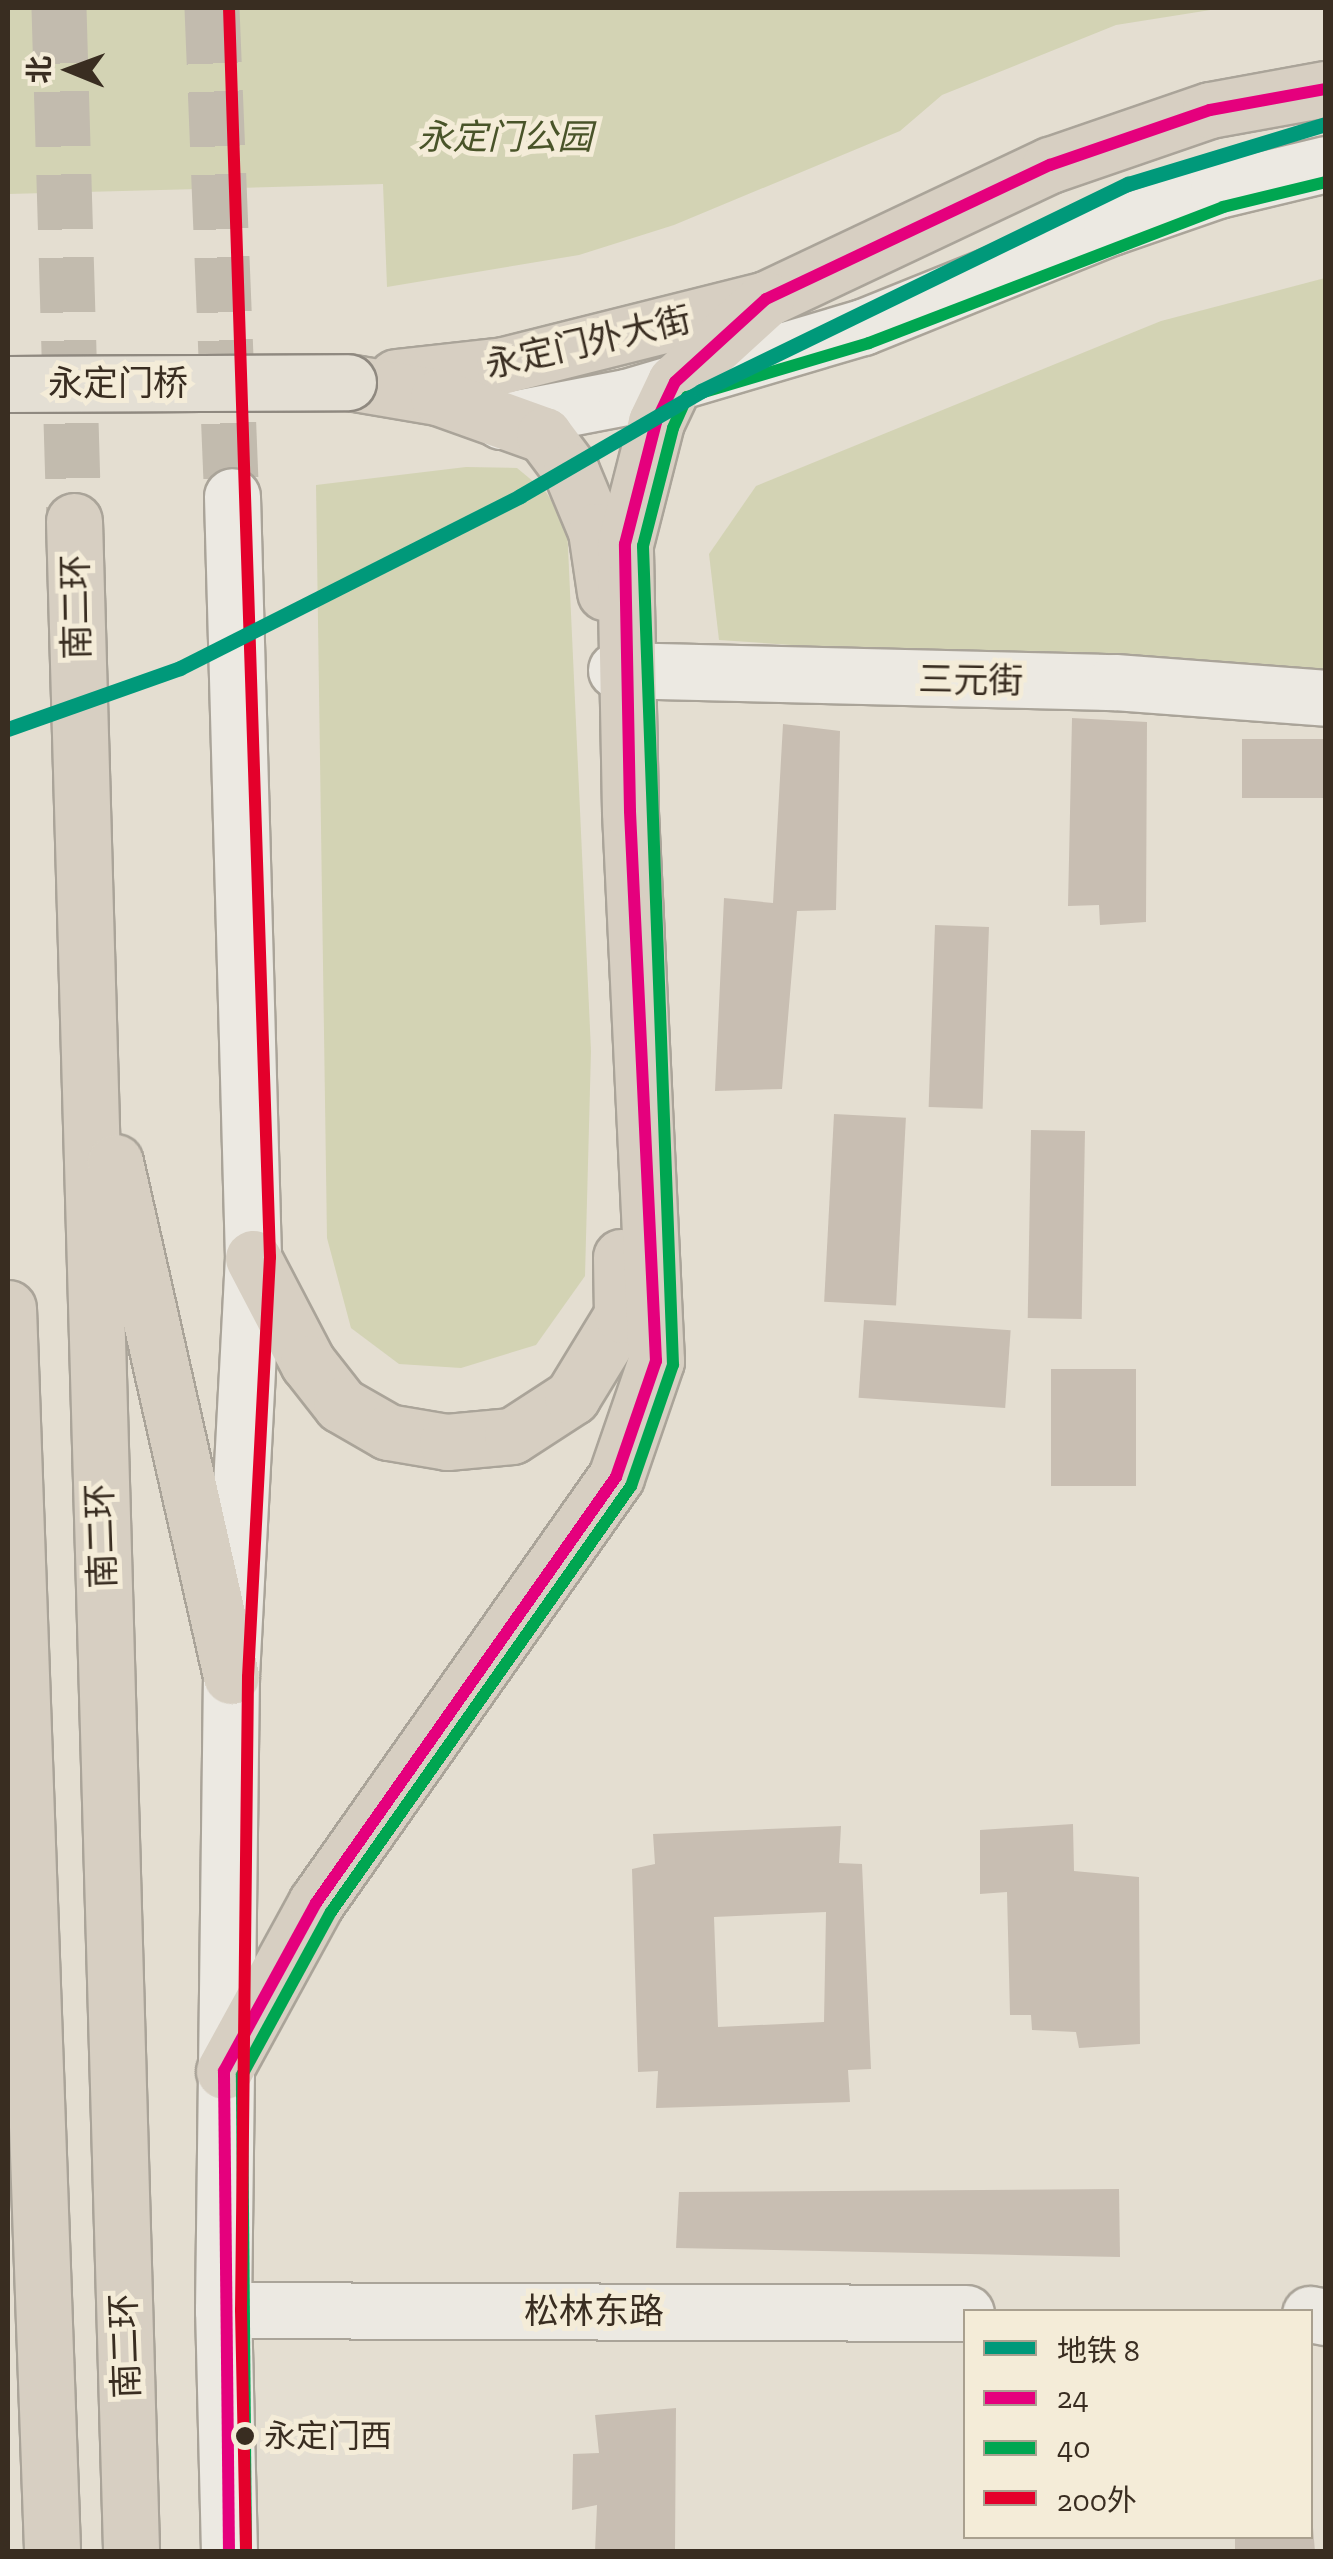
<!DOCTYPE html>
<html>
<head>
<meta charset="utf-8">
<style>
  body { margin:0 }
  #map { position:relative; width:1333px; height:2559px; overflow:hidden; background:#e4ded1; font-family:"Zilla Slab","Noto Sans SC",serif }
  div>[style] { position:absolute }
  .green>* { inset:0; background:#d3d3b4 }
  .building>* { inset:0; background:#c8beb2; transform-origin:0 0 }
  .minor-tunnel>* { height:55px; margin-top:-27.5px; transform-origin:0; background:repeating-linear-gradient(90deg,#c2bbae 0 55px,transparent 0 83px) }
  .highway-tunnel>* { height:55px; margin-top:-27.5px; transform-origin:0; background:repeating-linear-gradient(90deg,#c2bbae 0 55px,transparent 0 83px) }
  .roads { filter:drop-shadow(2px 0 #aaa499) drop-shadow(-2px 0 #aaa499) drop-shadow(0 2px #aaa499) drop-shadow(0 -2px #aaa499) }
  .minor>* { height:55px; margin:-27.5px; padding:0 27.5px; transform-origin:27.5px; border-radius:27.5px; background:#ece9e2 }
  .highway>* { height:55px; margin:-27.5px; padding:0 27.5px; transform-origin:27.5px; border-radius:27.5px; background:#d7cfc2 }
  .bridges { filter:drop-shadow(2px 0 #8f8980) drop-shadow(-2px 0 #8f8980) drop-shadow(0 2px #8f8980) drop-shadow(0 -2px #8f8980) }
  .major-bridge>* { height:55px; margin:-27.5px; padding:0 27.5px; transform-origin:27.5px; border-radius:27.5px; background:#e4dfd4 }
  .bus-1>* { height:12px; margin:-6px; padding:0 6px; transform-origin:6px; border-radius:6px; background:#e5007d }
  .bus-2>* { height:12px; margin:-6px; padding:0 6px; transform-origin:6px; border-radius:6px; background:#00a651 }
  .bus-3>* { height:12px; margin:-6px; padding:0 6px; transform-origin:6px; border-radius:6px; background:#e4002b }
  .metro-1>* { height:15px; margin:-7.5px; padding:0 7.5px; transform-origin:7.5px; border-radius:7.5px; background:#00997a }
  .dots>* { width:28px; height:28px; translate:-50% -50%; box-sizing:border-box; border:5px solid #f4ecd8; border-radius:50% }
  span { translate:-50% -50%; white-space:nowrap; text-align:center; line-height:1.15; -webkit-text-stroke:10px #f4ecd8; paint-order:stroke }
  .bus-label { font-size:32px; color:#392d21 }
  .left { translate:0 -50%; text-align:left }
  .park-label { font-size:35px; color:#495429; font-style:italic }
  .street-label { font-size:35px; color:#392d21 }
  .frame { position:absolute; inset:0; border:10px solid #392d21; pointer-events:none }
  .legend { position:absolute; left:963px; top:2309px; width:350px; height:230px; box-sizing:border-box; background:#f4ecd8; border:2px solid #a9a08f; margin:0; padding:12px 18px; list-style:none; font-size:30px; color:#392d21 }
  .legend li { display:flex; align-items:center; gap:20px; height:50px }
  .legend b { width:50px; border:2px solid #a9a08f }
  .north { position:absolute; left:20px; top:20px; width:100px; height:100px; -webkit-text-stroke:8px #f4ecd8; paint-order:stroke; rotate:271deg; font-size:28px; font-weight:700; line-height:40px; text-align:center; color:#392d21 }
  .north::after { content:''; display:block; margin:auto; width:35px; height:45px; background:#392d21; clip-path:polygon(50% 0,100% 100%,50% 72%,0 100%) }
</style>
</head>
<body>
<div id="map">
  <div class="green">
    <i style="clip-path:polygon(8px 8px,1223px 8px,1116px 25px,942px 95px,900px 131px,674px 225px,579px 255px,387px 287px,383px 184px,8px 194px)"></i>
    <i style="clip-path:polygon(1325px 278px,1325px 682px,719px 640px,709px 554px,756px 486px,1161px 321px)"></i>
    <i style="clip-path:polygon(466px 467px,517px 468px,546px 492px,567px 526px,591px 1051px,585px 1276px,536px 1345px,461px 1368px,399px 1364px,351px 1328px,327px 1238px,316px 485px)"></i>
  </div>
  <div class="building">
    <i style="clip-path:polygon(1072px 718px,1147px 722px,1146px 922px,1100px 925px,1099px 905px,1068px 906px)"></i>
    <i style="clip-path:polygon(783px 724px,840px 731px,836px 910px,797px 911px,782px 1089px,715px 1091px,724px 898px,773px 903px)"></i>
    <i style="left:1242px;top:739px;width:84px;height:59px"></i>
    <i style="left:935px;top:925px;width:54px;height:182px;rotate:2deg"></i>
    <i style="left:834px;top:1114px;width:72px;height:188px;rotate:3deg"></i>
    <i style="left:1031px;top:1130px;width:54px;height:188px;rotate:1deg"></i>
    <i style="left:864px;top:1320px;width:147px;height:78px;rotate:4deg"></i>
    <i style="left:1136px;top:1369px;width:117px;height:85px;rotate:90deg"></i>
    <i style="clip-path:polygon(1073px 1824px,1074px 1871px,1139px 1877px,1140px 2044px,1079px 2048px,1076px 2032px,1032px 2030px,1031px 2015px,1010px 2015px,1007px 1892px,980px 1894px,980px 1830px)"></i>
    <i style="clip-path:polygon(evenodd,841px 1826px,839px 1863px,862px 1864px,871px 2069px,848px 2070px,850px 2102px,656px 2108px,658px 2071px,638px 2072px,632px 1869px,655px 1864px,653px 1834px,841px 1826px,826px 1912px,824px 2022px,718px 2027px,714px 1917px,826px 1912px)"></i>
    <i style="clip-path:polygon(1119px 2189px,1120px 2257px,676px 2248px,679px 2192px)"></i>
    <i style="clip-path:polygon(676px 2408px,675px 2552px,595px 2552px,597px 2505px,572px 2510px,573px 2454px,599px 2453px,595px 2415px)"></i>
    <i style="clip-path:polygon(1310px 2490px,1315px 2552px,1235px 2552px,1235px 2536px,1310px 2536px)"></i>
  </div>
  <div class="minor-tunnel">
    <i style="left:212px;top:8px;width:488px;rotate:87.7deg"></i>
  </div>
  <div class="highway-tunnel">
    <i style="left:59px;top:8px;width:513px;rotate:88.33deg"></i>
  </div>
  <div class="roads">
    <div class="minor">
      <i style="left:501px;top:421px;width:127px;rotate:-10.9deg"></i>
      <i style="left:626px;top:397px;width:247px;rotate:-16.5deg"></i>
      <i style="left:863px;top:327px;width:267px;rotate:-22deg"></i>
      <i style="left:1111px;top:227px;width:113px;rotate:-19.1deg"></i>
      <i style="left:1218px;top:190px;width:111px;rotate:-13.5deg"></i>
      <i style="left:616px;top:670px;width:499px;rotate:1.4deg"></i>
      <i style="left:1115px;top:682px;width:212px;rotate:4.3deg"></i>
      <i style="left:223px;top:2310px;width:743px;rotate:0.23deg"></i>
      <i style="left:1310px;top:2314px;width:16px;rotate:11deg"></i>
      <i style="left:229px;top:2552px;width:242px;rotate:-91.4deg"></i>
      <i style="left:223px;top:2310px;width:634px;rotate:-89.28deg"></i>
      <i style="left:231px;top:1676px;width:419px;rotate:-87deg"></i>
      <i style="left:253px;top:1258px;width:762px;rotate:-91.58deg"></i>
    </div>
    <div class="highway">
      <i style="left:396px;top:377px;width:109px;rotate:-6.3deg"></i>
      <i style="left:504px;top:365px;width:270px;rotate:-14.1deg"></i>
      <i style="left:766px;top:299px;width:314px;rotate:-25.3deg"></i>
      <i style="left:1050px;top:165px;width:169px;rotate:-19deg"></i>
      <i style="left:1210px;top:110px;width:118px;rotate:-10.3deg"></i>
      <i style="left:348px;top:382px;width:91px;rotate:9.5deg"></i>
      <i style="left:438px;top:397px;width:113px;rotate:19.7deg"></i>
      <i style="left:544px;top:435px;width:45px;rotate:53.1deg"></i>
      <i style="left:571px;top:471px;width:65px;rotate:67.4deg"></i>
      <i style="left:596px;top:531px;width:62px;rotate:81.6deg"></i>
      <i style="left:74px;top:521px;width:2032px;rotate:88.39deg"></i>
      <i style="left:115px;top:1162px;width:527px;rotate:77.28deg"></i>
      <i style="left:253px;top:1258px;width:119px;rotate:62.4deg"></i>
      <i style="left:308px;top:1363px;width:53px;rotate:51.8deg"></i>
      <i style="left:341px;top:1405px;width:54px;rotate:29.9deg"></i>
      <i style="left:388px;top:1432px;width:60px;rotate:9.6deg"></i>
      <i style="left:447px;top:1442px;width:65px;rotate:-5.3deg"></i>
      <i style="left:512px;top:1436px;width:72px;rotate:-33deg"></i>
      <i style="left:572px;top:1397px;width:96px;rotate:-58.6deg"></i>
      <i style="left:622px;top:1315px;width:58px;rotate:-91deg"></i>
      <i style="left:8px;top:1308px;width:1245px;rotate:87.97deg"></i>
      <i style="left:224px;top:2071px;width:192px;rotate:-61.3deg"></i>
      <i style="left:316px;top:1903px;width:521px;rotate:-54.85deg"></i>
      <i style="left:616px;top:1477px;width:123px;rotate:-71deg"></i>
      <i style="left:656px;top:1361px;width:551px;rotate:-92.71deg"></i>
      <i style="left:630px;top:811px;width:267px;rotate:-91.1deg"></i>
      <i style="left:625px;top:544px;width:126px;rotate:-75.7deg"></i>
      <i style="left:656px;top:422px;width:44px;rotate:-64.6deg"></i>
      <i style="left:675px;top:382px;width:123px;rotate:-42.4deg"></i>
    </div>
  </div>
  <div class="bridges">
    <div class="major-bridge">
      <i style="left:8px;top:384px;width:340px;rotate:-0.3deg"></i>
    </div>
  </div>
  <div class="bus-1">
    <i style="left:229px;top:2552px;width:481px;rotate:-90.6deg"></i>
    <i style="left:224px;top:2071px;width:192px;rotate:-61.3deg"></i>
    <i style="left:316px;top:1903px;width:521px;rotate:-54.85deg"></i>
    <i style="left:616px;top:1477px;width:123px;rotate:-71deg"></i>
    <i style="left:656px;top:1361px;width:551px;rotate:-92.71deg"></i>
    <i style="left:630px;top:811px;width:267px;rotate:-91.1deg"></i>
    <i style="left:625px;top:544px;width:126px;rotate:-75.7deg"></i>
    <i style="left:656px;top:422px;width:44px;rotate:-64.6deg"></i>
    <i style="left:675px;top:382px;width:123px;rotate:-42.4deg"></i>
    <i style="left:766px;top:299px;width:314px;rotate:-25.3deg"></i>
    <i style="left:1050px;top:165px;width:169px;rotate:-19deg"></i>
    <i style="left:1210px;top:110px;width:118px;rotate:-10.3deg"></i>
  </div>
  <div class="bus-2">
    <i style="left:246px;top:2552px;width:477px;rotate:-90.5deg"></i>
    <i style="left:242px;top:2075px;width:186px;rotate:-61.4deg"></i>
    <i style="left:331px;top:1912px;width:521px;rotate:-54.85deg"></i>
    <i style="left:631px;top:1486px;width:128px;rotate:-70.9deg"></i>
    <i style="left:673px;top:1365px;width:820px;rotate:-92.1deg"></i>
    <i style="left:643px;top:546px;width:122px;rotate:-75.7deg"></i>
    <i style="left:673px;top:428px;width:34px;rotate:-66deg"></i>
    <i style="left:687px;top:397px;width:190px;rotate:-16.5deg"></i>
    <i style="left:869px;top:343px;width:379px;rotate:-21deg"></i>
    <i style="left:1223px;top:207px;width:106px;rotate:-13.6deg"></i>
  </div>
  <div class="bus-3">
    <i style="left:229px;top:8px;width:1250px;rotate:88.12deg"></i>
    <i style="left:270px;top:1257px;width:421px;rotate:93deg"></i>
    <i style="left:248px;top:1677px;width:633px;rotate:90.63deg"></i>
    <i style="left:241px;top:2310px;width:242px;rotate:88.8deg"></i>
  </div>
  <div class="metro-1">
    <i style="left:8px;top:729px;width:182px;rotate:-19.5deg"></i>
    <i style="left:180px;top:668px;width:381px;rotate:-26.8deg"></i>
    <i style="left:520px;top:496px;width:209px;rotate:-30.1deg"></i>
    <i style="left:701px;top:391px;width:475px;rotate:-25.9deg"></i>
    <i style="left:1128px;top:184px;width:207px;rotate:-16.9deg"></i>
  </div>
  <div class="dots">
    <i style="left:245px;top:2436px;background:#392d21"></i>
  </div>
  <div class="bus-label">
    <span class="left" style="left:264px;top:2436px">永定门西</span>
  </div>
  <div class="park-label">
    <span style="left:505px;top:137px">永定门公园</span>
  </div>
  <div class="street-label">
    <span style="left:588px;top:342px;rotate:-13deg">永定门外大街</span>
    <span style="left:118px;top:383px">永定门桥</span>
    <span style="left:76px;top:607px;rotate:-91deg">南二环</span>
    <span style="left:971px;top:680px;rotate:1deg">三元街</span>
    <span style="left:101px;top:1536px;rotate:-92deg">南二环</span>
    <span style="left:594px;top:2311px">松林东路</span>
    <span style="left:125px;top:2346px;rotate:-92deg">南二环</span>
  </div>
  <div class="frame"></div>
  <ul class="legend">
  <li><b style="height:12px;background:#00997a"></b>地铁 8</li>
  <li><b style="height:12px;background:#e5007d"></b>24</li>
  <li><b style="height:12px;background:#00a651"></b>40</li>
  <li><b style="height:12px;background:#e4002b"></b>200外</li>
  </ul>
  <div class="north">北</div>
</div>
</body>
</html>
